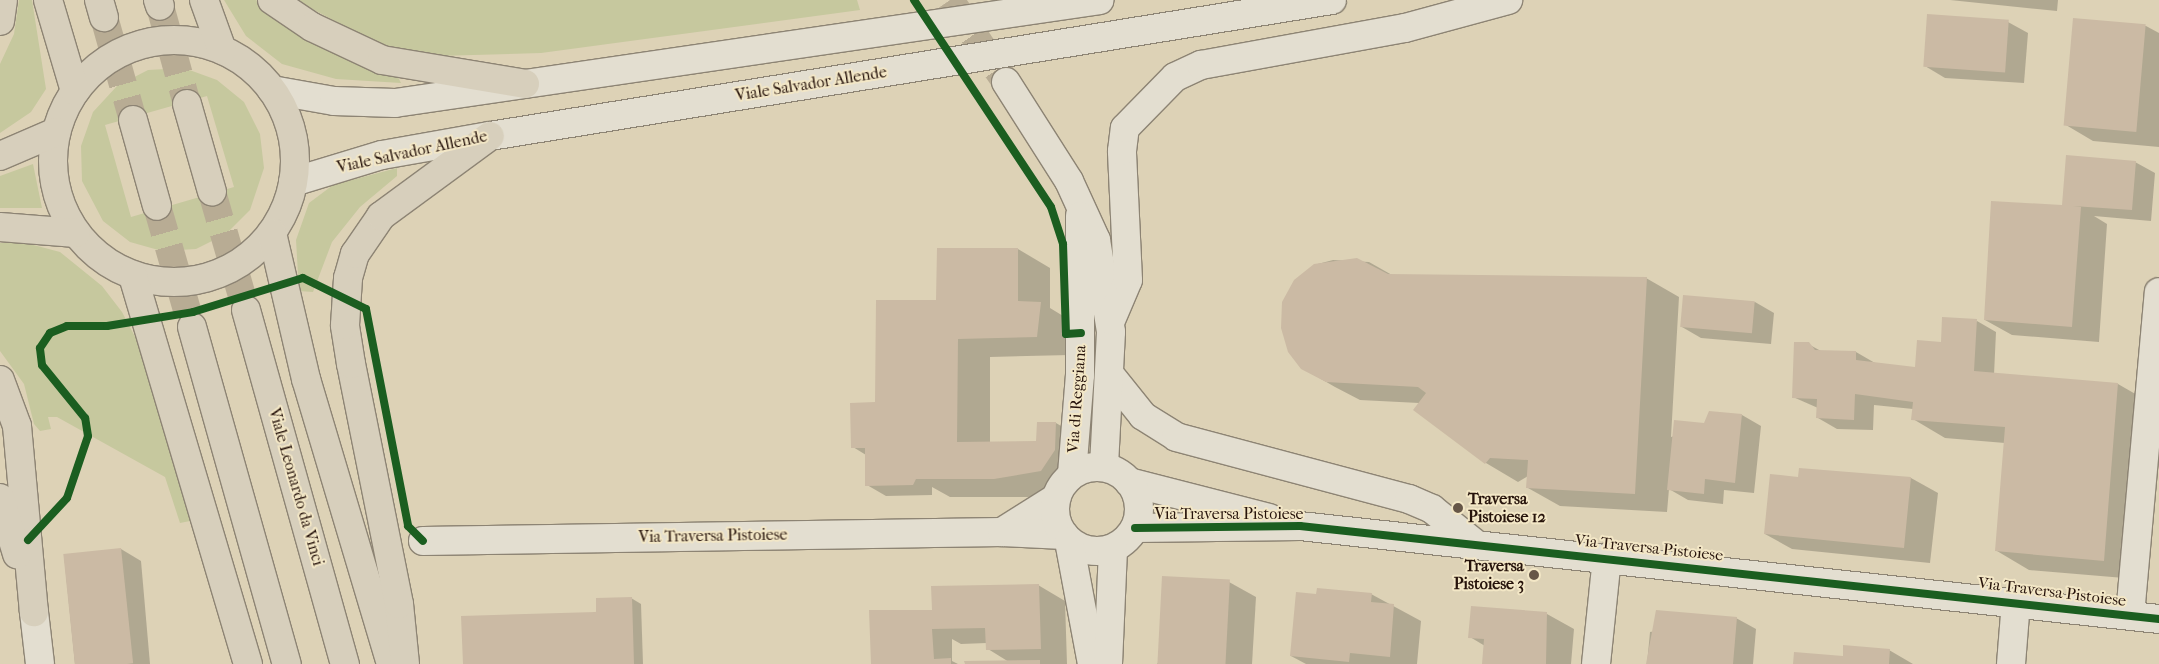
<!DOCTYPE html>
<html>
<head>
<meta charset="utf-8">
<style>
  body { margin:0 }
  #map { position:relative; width:2159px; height:664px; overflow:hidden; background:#ddd2b6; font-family:"IM FELL French Canon",serif }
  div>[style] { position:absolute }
  .green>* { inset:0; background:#c6c89e }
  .shadow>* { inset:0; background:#0003 }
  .building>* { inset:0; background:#cbbaa4; transform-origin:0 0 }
  .secondary-tunnel>* { height:28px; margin-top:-14px; transform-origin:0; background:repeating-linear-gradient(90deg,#b8ac94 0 28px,transparent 0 42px) }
  .highway-tunnel>* { height:28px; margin-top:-14px; transform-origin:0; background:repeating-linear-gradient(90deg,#b8ac94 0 28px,transparent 0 42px) }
  .roads { filter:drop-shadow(1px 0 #8d8474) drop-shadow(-1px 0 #8d8474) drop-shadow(0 1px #8d8474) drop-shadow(0 -1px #8d8474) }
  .street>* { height:28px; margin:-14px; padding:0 14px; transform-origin:14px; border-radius:14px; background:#e3ded0 }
  .secondary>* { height:28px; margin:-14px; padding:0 14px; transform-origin:14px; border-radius:14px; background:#e3ded0 }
  .secondary>.ring { margin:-14px; padding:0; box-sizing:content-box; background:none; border:28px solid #e3ded0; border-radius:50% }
  .primary>* { height:28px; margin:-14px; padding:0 14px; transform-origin:14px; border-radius:14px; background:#d7cfbc }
  .primary>.ring { margin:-14px; padding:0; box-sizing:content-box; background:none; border:28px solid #d7cfbc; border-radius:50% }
  .highway>* { height:28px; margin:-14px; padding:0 14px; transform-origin:14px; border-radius:14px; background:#d7cfbc }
  .cycleway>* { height:8px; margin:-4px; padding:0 4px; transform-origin:4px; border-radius:4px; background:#1b5e20 }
  .dots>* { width:14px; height:14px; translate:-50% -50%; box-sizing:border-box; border:2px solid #f3e7c6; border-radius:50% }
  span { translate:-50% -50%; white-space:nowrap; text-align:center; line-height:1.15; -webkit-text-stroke:4px #f3e7c6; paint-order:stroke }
  .street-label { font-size:16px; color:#26130b }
  .poi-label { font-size:16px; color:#26130b; font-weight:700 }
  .left { translate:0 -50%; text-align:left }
  .right { translate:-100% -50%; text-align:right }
</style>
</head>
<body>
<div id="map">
  <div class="green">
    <i style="clip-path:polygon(19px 0,32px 0,46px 89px,31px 112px,0 133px,0 64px,14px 34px)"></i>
    <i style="clip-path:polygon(224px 0,256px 0,273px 15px,397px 75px,401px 83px,336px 79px,282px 64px,246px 36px)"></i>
    <i style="clip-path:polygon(295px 0,857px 0,860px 10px,541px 53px,436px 56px,379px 44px)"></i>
    <i style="clip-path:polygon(evenodd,184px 68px,217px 80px,244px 102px,260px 134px,264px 168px,250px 210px,226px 234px,196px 249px,162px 251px,130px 242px,103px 221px,82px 181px,81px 146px,93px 112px,117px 86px,148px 70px,184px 68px,207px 96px,234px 187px,131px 217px,105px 125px,207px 96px)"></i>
    <i style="clip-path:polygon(33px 164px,42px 208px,0 208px,0 176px)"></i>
    <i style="clip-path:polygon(397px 168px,397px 176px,360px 207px,332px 242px,313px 292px,299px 291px,296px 240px,309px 203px,333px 185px)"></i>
    <i style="clip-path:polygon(0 243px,26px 243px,60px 252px,102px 286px,122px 312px,143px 352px,195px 520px,180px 523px,165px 477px,57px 417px,48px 417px,51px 429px,40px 431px,34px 424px,24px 384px,0 351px)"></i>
  </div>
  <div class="shadow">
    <i style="clip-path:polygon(1950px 0,2058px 0,2057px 11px)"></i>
    <i style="clip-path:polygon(2074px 20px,2146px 26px,2159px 33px,2159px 147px,2093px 141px,2066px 125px)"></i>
    <i style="clip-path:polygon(2008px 22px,2028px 33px,2024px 83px,1945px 78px,1925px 66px)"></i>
    <i style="clip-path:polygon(2135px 162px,2155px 173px,2151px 221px,2094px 216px,2107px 224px,2099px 342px,2012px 335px,1985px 320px,2069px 208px)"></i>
    <i style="clip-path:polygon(1018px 249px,1050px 268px,1050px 308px,1073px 322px,1070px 355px,990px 357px,990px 443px,1038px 442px,1056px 423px,1088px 442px,1087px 469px,1074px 489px,1028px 497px,950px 497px,932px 487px,932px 495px,886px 496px,867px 485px,866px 455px,853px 447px,937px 302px)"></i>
    <i style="clip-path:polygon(1333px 260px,1369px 262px,1392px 275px,1646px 278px,1679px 297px,1671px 437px,1742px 415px,1761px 426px,1754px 493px,1724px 490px,1723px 504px,1688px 500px,1669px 489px,1667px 512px,1560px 506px,1528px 488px,1528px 476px,1518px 482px,1486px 463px,1419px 403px,1360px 400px,1335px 387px,1302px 368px,1314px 265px)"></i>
    <i style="clip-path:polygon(1755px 302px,1774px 313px,1771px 344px,1701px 338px,1682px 327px)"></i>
    <i style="clip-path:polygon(1977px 321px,1996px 332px,1994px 375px,2118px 384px,2151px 403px,2136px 579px,2029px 570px,1997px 551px,2005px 443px,1945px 438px,1913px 419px,1913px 409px,1874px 405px,1873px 430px,1837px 429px,1818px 418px,1818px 408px,1793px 397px,1808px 344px,1821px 351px,1856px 352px,1875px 363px,1917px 369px,1942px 344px)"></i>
    <i style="clip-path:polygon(1799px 478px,1911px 478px,1938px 493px,1930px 563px,1792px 549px,1765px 534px)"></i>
    <i style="clip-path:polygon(121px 549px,141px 561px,150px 664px,75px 664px,64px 555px)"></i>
    <i style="clip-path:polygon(1229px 582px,1256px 597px,1252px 664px,1157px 664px)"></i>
    <i style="clip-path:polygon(1038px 585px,1065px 601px,1067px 664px,966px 664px,1009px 662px,988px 649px,987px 643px,961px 644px,952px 639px,952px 661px,958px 664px,872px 664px,933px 611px)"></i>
    <i style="clip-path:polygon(1371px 594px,1421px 621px,1417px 664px,1306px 664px,1291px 656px,1317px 596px)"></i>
    <i style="clip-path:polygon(631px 598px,641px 604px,643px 664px,464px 664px)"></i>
    <i style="clip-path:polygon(1547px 614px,1574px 629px,1571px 664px,1484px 664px,1485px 646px,1470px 637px)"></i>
    <i style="clip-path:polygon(1736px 618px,1756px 629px,1753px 664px,1647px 664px,1650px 632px)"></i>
    <i style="clip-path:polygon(1889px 650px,1913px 664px,1794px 664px,1844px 657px)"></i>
  </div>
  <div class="building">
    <i style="left:1927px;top:14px;width:82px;height:53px;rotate:4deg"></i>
    <i style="left:2073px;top:18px;width:73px;height:108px;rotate:5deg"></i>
    <i style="clip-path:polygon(2066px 155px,2136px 161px,2132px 210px,2073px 206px,2081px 207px,2072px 327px,1984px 320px,1991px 201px,2062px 205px)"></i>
    <i style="clip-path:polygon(937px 248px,1018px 248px,1018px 301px,1041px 302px,1037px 337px,958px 339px,957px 442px,1036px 441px,1037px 422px,1056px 422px,1055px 450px,1041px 471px,994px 479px,916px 479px,913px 485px,865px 486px,865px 448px,851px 448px,850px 403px,875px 402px,876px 300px,936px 300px)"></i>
    <i style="clip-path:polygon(1357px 258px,1388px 274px,1647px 277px,1635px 494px,1526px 488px,1528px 460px,1490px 458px,1485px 464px,1413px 410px,1426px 393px,1418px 387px,1326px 382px,1301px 369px,1288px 352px,1281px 328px,1282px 302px,1294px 280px,1314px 264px)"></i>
    <i style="left:1683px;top:295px;width:72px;height:32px;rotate:5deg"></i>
    <i style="clip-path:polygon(1942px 317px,1977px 319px,1974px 371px,2118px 383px,2104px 561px,1995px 551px,2005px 427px,1911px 420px,1913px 402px,1855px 394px,1854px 420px,1816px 418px,1817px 399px,1792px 398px,1794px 342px,1809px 342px,1815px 350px,1856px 351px,1856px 360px,1915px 367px,1917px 340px,1941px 342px)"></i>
    <i style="clip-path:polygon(1709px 411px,1742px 414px,1735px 483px,1705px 479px,1704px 494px,1667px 490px,1674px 420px,1704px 423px)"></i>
    <i style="clip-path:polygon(1799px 468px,1911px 477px,1904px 548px,1764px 534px,1770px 474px,1798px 477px)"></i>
    <i style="left:121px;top:548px;width:116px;height:58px;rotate:84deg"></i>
    <i style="left:1162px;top:576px;width:68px;height:88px;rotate:3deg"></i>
    <i style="clip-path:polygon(1039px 584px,1041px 649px,986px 650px,985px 628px,932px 629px,934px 659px,951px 658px,951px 664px,871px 664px,869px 610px,932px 610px,931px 586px)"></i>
    <i style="clip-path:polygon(1317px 588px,1372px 593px,1371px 602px,1394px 604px,1390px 657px,1350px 653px,1349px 662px,1290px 656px,1296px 592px,1316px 594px)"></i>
    <i style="clip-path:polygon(632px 597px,634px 664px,463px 664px,461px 616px,596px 612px,596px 598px)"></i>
    <i style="clip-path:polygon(1471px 606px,1547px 612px,1546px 664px,1482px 664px,1484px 639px,1468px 638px)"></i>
    <i style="clip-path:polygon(1656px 610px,1737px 617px,1733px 664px,1646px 664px)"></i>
    <i style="clip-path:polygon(1843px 645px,1890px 649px,1889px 664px,1793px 664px,1794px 652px,1843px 656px)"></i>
    <i style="clip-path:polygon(1040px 660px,1040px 664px,965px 664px,964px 661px)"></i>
  </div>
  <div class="secondary-tunnel">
    <i style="left:950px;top:0;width:99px;rotate:55.7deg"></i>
  </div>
  <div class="highway-tunnel">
    <i style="left:160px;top:6px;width:102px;rotate:74.6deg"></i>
    <i style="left:104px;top:17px;width:107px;rotate:74.3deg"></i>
    <i style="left:212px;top:192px;width:123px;rotate:73.9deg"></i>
    <i style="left:157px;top:206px;width:126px;rotate:73.9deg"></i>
  </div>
  <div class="roads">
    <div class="street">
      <i style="left:1111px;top:376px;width:51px;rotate:51.3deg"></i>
      <i style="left:1143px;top:416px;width:39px;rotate:32deg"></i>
      <i style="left:1176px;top:437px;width:241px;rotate:14.9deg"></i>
      <i style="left:1409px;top:499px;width:25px;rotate:23deg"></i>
      <i style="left:1432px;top:509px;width:53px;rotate:38.8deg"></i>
      <i style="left:1129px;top:482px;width:145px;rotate:14.4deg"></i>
      <i style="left:1135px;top:528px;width:165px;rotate:-0.7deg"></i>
      <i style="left:1300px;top:526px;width:864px;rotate:6.18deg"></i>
      <i style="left:1002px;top:532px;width:64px;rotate:-32.2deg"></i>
      <i style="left:423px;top:541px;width:579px;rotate:-0.89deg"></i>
      <i style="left:1002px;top:532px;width:62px;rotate:2.8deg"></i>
      <i style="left:34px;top:612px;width:52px;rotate:83.4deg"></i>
      <i style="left:2130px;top:615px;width:324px;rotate:-84.9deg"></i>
      <i style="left:1596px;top:664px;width:107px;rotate:-84.1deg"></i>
      <i style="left:2011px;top:664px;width:62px;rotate:-85.4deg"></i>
    </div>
    <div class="secondary">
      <i style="left:1006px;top:82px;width:117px;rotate:57.5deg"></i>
      <i style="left:1069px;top:181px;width:65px;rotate:65.4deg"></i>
      <i style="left:1096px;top:240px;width:93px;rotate:80.7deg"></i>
      <i style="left:1111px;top:332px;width:135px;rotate:93deg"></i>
      <i style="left:272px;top:90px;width:63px;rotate:10.1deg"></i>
      <i style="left:334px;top:101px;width:61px;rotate:1.9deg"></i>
      <i style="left:395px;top:103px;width:712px;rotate:-8.31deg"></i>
      <i style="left:293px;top:182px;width:93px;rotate:-16.9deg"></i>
      <i style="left:382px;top:155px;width:110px;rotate:-10deg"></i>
      <i style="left:490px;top:136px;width:853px;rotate:-9.18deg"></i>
      <i style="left:1111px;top:320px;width:43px;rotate:-67deg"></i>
      <i style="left:1128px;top:280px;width:129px;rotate:-92.7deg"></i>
      <i style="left:1122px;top:151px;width:23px;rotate:-83deg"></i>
      <i style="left:1125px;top:128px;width:71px;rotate:-45.6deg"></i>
      <i style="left:1175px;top:77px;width:29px;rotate:-25deg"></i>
      <i style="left:1201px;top:65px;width:207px;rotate:-10.3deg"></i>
      <i style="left:1405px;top:28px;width:107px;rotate:-15.2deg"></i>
      <i class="ring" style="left:1055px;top:467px;width:56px;height:56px"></i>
      <i style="left:1072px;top:474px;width:99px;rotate:-85.4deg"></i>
      <i style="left:1080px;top:375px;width:159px;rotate:-90deg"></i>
      <i style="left:1069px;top:541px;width:125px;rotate:79.4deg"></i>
      <i style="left:1108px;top:664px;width:115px;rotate:-87.5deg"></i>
    </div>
    <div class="primary">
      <i class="ring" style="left:53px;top:40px;width:214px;height:214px"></i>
      <i style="left:0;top:156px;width:61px;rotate:-23.2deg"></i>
      <i style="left:0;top:227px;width:76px;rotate:4.5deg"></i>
      <i style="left:0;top:380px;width:49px;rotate:69.7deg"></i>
      <i style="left:17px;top:426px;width:187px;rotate:84.8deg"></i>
      <i style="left:0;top:498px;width:59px;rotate:73.1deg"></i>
    </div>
    <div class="highway">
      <i style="left:48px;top:0;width:95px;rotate:73.5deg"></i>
      <i style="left:99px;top:0;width:18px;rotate:74deg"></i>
      <i style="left:158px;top:0;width:6px;rotate:72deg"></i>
      <i style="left:204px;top:0;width:53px;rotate:70.2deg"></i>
      <i style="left:272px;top:0;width:48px;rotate:34deg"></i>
      <i style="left:312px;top:27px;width:77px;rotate:25.2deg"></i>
      <i style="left:382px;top:60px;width:145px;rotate:9.5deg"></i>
      <i style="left:0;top:21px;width:21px;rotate:-82deg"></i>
      <i style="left:187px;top:104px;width:91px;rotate:74.1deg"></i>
      <i style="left:133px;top:120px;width:89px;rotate:74.4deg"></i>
      <i style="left:272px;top:233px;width:150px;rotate:76.9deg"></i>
      <i style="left:306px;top:379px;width:297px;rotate:73.4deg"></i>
      <i style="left:133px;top:276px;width:405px;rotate:73.5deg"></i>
      <i style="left:246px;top:310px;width:368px;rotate:74.4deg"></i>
      <i style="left:192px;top:327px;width:350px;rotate:74.3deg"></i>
      <i style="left:405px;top:664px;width:60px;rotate:-95.7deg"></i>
      <i style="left:399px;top:604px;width:245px;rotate:-101.3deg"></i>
      <i style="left:351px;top:364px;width:39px;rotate:-99deg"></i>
      <i style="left:345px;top:325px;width:47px;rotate:-86.3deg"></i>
      <i style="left:348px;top:278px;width:25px;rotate:-74deg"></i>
      <i style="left:355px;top:254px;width:46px;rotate:-55.6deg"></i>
      <i style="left:381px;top:216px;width:135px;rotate:-36.3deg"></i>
    </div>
  </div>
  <div class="cycleway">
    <i style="left:914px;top:0;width:248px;rotate:56.5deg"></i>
    <i style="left:1051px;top:207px;width:39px;rotate:72deg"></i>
    <i style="left:1063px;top:244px;width:90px;rotate:88.1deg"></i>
    <i style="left:1066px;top:334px;width:15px;rotate:-4deg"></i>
    <i style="left:1135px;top:528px;width:165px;rotate:-0.7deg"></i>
    <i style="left:1300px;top:526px;width:864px;rotate:6.18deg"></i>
    <i style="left:28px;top:540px;width:57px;rotate:-47.1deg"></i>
    <i style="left:67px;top:498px;width:65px;rotate:-71.3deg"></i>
    <i style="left:88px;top:436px;width:18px;rotate:-99deg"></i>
    <i style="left:85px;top:418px;width:68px;rotate:-129.1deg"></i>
    <i style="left:42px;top:365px;width:17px;rotate:-97deg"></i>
    <i style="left:40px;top:348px;width:18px;rotate:-56deg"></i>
    <i style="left:50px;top:333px;width:18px;rotate:-22deg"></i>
    <i style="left:67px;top:326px;width:40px"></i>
    <i style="left:107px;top:326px;width:87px;rotate:-9.2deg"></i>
    <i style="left:193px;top:312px;width:115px;rotate:-17.2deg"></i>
    <i style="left:303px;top:278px;width:70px;rotate:26.2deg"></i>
    <i style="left:366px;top:309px;width:221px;rotate:79deg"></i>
    <i style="left:408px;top:526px;width:21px;rotate:45deg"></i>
  </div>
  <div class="dots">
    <i style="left:1458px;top:508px;background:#665647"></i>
    <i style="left:1534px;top:575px;background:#665647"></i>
  </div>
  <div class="street-label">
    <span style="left:811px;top:84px;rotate:-9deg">Viale Salvador Allende</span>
    <span style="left:412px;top:152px;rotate:-12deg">Viale Salvador Allende</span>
    <span style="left:1077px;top:399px;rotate:-86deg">Via di Reggiana</span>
    <span style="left:296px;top:487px;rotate:74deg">Viale Leonardo da Vinci</span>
    <span style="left:1229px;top:514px">Via Traversa Pistoiese</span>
    <span style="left:713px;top:536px;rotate:-1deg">Via Traversa Pistoiese</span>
    <span style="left:1649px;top:548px;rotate:6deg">Via Traversa Pistoiese</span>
    <span style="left:2052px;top:592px;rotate:7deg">Via Traversa Pistoiese</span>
  </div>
  <div class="poi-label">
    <span class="left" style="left:1468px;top:508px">Traversa<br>Pistoiese 12</span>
    <span class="right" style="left:1524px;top:575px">Traversa<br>Pistoiese 3</span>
  </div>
</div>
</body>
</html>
